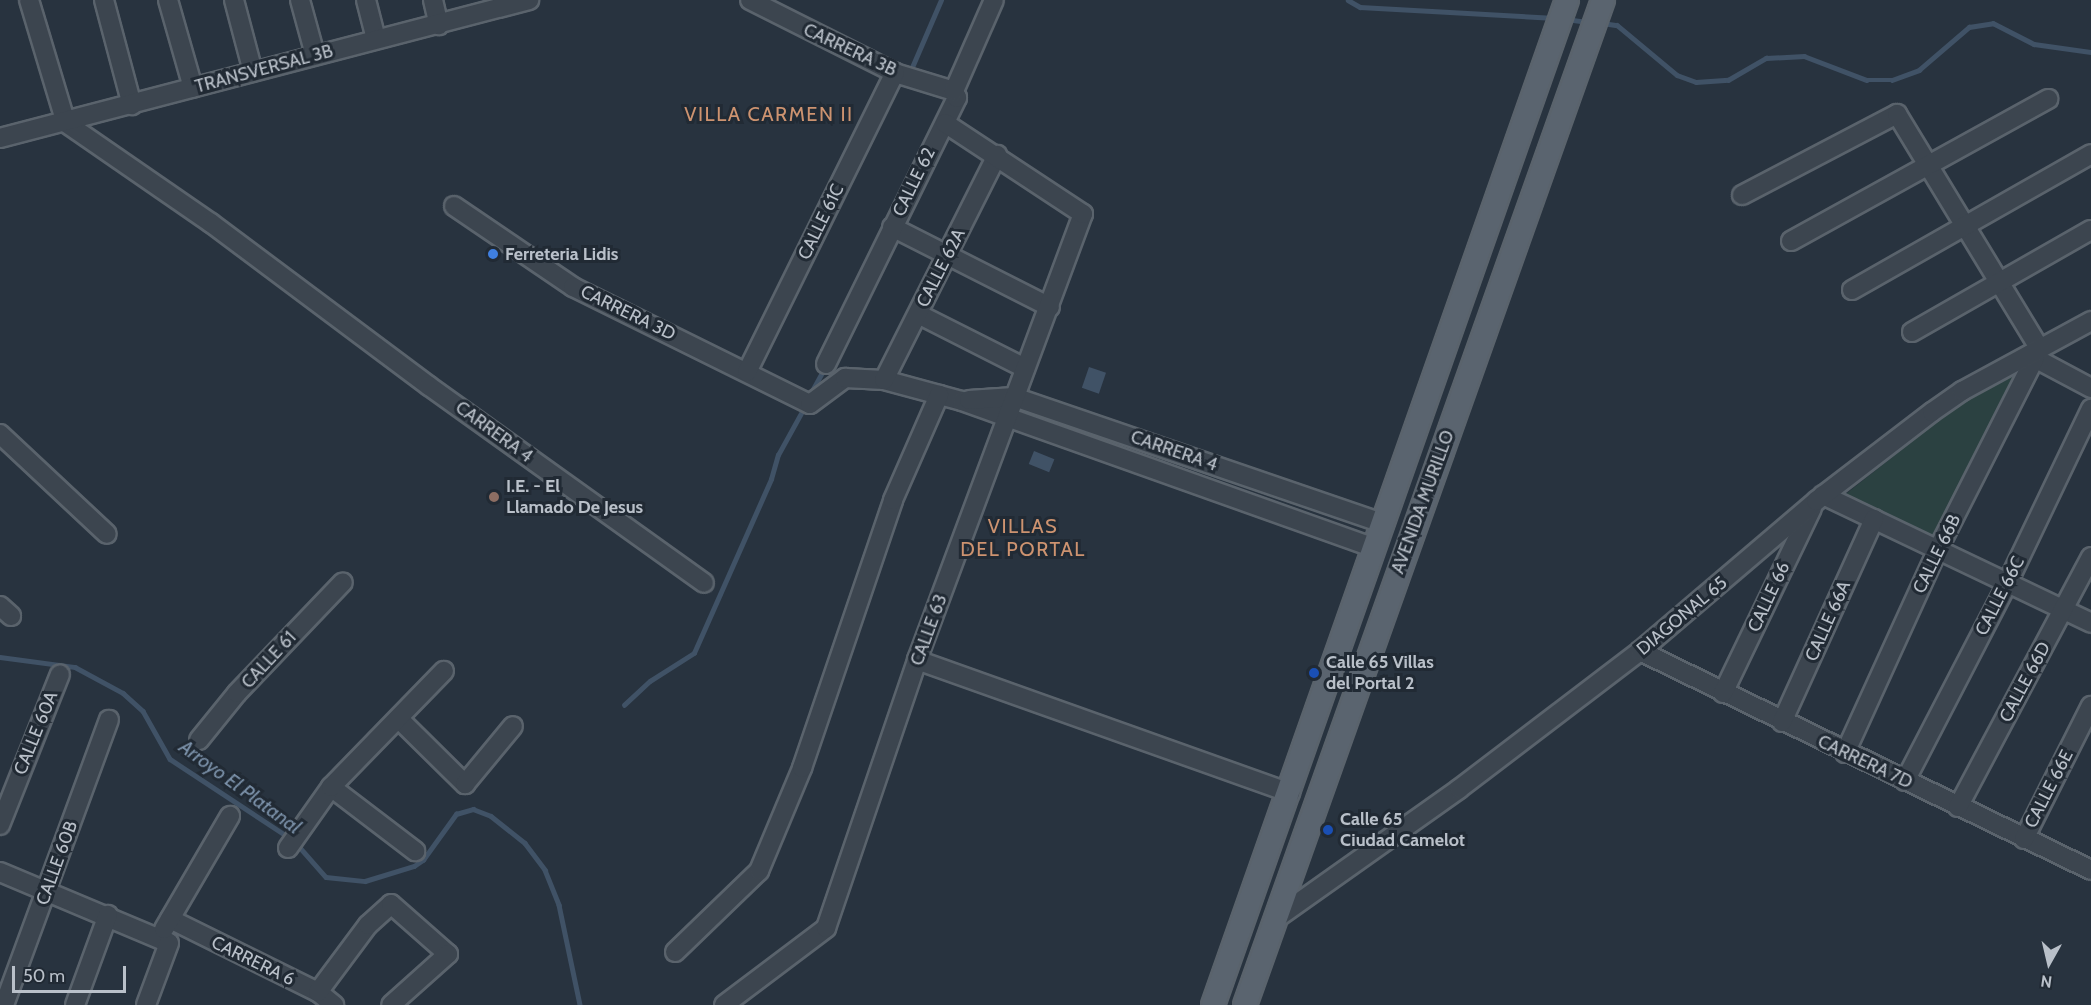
<!DOCTYPE html>
<html>
<head>
<meta charset="utf-8">
<style>
  body { margin:0 }
  #map { position:relative; width:2091px; height:1005px; overflow:hidden; background:#28333f; font-family:Cabin,sans-serif }
  div>[style] { position:absolute }
  .green>* { inset:0; background:#2b4141 }
  .water>* { inset:0; background:#405266; transform-origin:0 0 }
  .stream>* { height:4.5px; margin:-2.25px; padding:0 2.25px; transform-origin:2.25px; border-radius:2.25px; background:#405266 }
  .roads { filter:drop-shadow(2px 0 #5a636c) drop-shadow(-2px 0 #5a636c) drop-shadow(0 2px #5a636c) drop-shadow(0 -2px #5a636c) }
  .minor>* { height:18px; margin:-9px; padding:0 9px; transform-origin:9px; border-radius:9px; background:#3c454f }
  .major>* { height:22px; margin:-11px; padding:0 11px; transform-origin:11px; border-radius:11px; background:#5a646f }
  .dots>* { width:16px; height:16px; translate:-50% -50%; box-sizing:border-box; border:3px solid #212a34; border-radius:50% }
  span { translate:-50% -50%; white-space:nowrap; text-align:center; line-height:1.15; -webkit-text-stroke:6px #212a34; paint-order:stroke }
  .street-label { font-size:18px; color:#b9c0c9 }
  .poi-label { font-size:18px; color:#b9c0c9; font-weight:700 }
  .left { translate:0 -50%; text-align:left }
  .neighbourhood-label { font-size:20px; color:#cd9370; letter-spacing:1.5px }
  .water-label { font-size:20px; color:#7c92aa; font-style:italic }
  .north { position:absolute; left:2019px; top:933px; width:60px; height:60px; -webkit-text-stroke:4px #212a34; paint-order:stroke; rotate:188deg; font-size:16px; font-weight:700; line-height:24px; text-align:center; color:#b9c0c9 }
  .north::after { content:''; display:block; margin:auto; width:21px; height:27px; background:#b9c0c9; clip-path:polygon(50% 0,100% 100%,50% 72%,0 100%) }
  .scale { position:absolute; left:12px; top:966px; width:114px; height:27px; box-sizing:border-box; border:3px solid #b9c0c9; border-top:0; padding-left:8px; font-size:18px; line-height:21px; white-space:nowrap; color:#b9c0c9; -webkit-text-stroke:4px #212a34; paint-order:stroke }
</style>
</head>
<body>
<div id="map">
  <div class="green">
    <i style="clip-path:polygon(2019px 368px,1936px 544px,1842px 497px,1976px 391px)"></i>
  </div>
  <div class="water">
    <i style="left:1089px;top:367px;width:18px;height:22px;rotate:19deg"></i>
    <i style="left:1034px;top:451px;width:22px;height:14px;rotate:22deg"></i>
  </div>
  <div class="stream">
    <i style="left:1348px;top:0;width:14px;rotate:30deg"></i>
    <i style="left:1360px;top:7px;width:195px;rotate:3.2deg"></i>
    <i style="left:1566px;top:19px;width:22px;rotate:8deg"></i>
    <i style="left:1602px;top:23px;width:15px;rotate:8deg"></i>
    <i style="left:1617px;top:25px;width:78px;rotate:39.8deg"></i>
    <i style="left:1677px;top:75px;width:20px;rotate:20deg"></i>
    <i style="left:1696px;top:82px;width:32px;rotate:-4deg"></i>
    <i style="left:1728px;top:80px;width:44px;rotate:-30.1deg"></i>
    <i style="left:1766px;top:58px;width:38px;rotate:-3deg"></i>
    <i style="left:1804px;top:56px;width:67px;rotate:20.9deg"></i>
    <i style="left:1867px;top:80px;width:25px"></i>
    <i style="left:1892px;top:80px;width:29px;rotate:-20deg"></i>
    <i style="left:1919px;top:70px;width:66px;rotate:-40.7deg"></i>
    <i style="left:1969px;top:27px;width:24px;rotate:-9deg"></i>
    <i style="left:1993px;top:23px;width:46px;rotate:27.1deg"></i>
    <i style="left:2034px;top:44px;width:58px;rotate:8deg"></i>
    <i style="left:910px;top:72px;width:78px;rotate:-66.7deg"></i>
    <i style="left:808px;top:398px;width:33px;rotate:-61deg"></i>
    <i style="left:0;top:657px;width:76px;rotate:7.6deg"></i>
    <i style="left:75px;top:667px;width:55px;rotate:28.4deg"></i>
    <i style="left:123px;top:693px;width:27px;rotate:42deg"></i>
    <i style="left:143px;top:711px;width:55px;rotate:60.6deg"></i>
    <i style="left:170px;top:759px;width:144px;rotate:33.4deg"></i>
    <i style="left:624px;top:705px;width:35px;rotate:-43deg"></i>
    <i style="left:650px;top:681px;width:52px;rotate:-32.5deg"></i>
    <i style="left:694px;top:653px;width:190px;rotate:-66.1deg"></i>
    <i style="left:771px;top:479px;width:25px;rotate:-74deg"></i>
    <i style="left:778px;top:455px;width:56px;rotate:-61.1deg"></i>
    <i style="left:296px;top:843px;width:45px;rotate:48.6deg"></i>
    <i style="left:326px;top:877px;width:39px;rotate:6deg"></i>
    <i style="left:365px;top:881px;width:51px;rotate:-17deg"></i>
    <i style="left:414px;top:866px;width:11px;rotate:-34deg"></i>
    <i style="left:423px;top:860px;width:57px;rotate:-54.3deg"></i>
    <i style="left:456px;top:814px;width:18px;rotate:-16deg"></i>
    <i style="left:473px;top:809px;width:19px;rotate:21deg"></i>
    <i style="left:491px;top:816px;width:43px;rotate:38.5deg"></i>
    <i style="left:525px;top:843px;width:34px;rotate:53deg"></i>
    <i style="left:545px;top:870px;width:38px;rotate:68deg"></i>
    <i style="left:559px;top:905px;width:102px;rotate:78.1deg"></i>
  </div>
  <div class="roads">
    <div class="minor">
      <i style="left:29px;top:0;width:128px;rotate:73.3deg"></i>
      <i style="left:66px;top:123px;width:176px;rotate:34.6deg"></i>
      <i style="left:211px;top:223px;width:272px;rotate:36.8deg"></i>
      <i style="left:429px;top:386px;width:338px;rotate:35.6deg"></i>
      <i style="left:104px;top:0;width:109px;rotate:75.1deg"></i>
      <i style="left:168px;top:0;width:91px;rotate:74.1deg"></i>
      <i style="left:234px;top:0;width:74px;rotate:75.2deg"></i>
      <i style="left:300px;top:0;width:57px;rotate:74.7deg"></i>
      <i style="left:366px;top:0;width:40px;rotate:75.6deg"></i>
      <i style="left:433px;top:0;width:26px;rotate:77deg"></i>
      <i style="left:750px;top:0;width:162px;rotate:26.7deg"></i>
      <i style="left:895px;top:73px;width:62px;rotate:17deg"></i>
      <i style="left:0;top:138px;width:547px;rotate:-14.62deg"></i>
      <i style="left:1742px;top:195px;width:175px;rotate:-27.6deg"></i>
      <i style="left:1897px;top:114px;width:275px;rotate:58.7deg"></i>
      <i style="left:454px;top:206px;width:144px;rotate:34.2deg"></i>
      <i style="left:573px;top:287px;width:264px;rotate:26.3deg"></i>
      <i style="left:810px;top:404px;width:44px;rotate:-36.6deg"></i>
      <i style="left:845px;top:378px;width:39px;rotate:3deg"></i>
      <i style="left:884px;top:380px;width:81px;rotate:15.1deg"></i>
      <i style="left:962px;top:401px;width:438px;rotate:19.6deg"></i>
      <i style="left:892px;top:227px;width:177px;rotate:26.9deg"></i>
      <i style="left:1791px;top:241px;width:294px;rotate:-28.9deg"></i>
      <i style="left:1852px;top:290px;width:275px;rotate:-29.6deg"></i>
      <i style="left:918px;top:314px;width:120px;rotate:26.8deg"></i>
      <i style="left:1912px;top:332px;width:206px;rotate:-29.7deg"></i>
      <i style="left:2029px;top:355px;width:70px;rotate:28deg"></i>
      <i style="left:826px;top:364px;width:297px;rotate:-63.8deg"></i>
      <i style="left:957px;top:98px;width:8px;rotate:-113deg"></i>
      <i style="left:954px;top:91px;width:99px;rotate:-66.3deg"></i>
      <i style="left:747px;top:372px;width:334px;rotate:-63.7deg"></i>
      <i style="left:884px;top:380px;width:252px;rotate:-63.3deg"></i>
      <i style="left:969px;top:400px;width:45px;rotate:-3.8deg"></i>
      <i style="left:1014px;top:397px;width:391px;rotate:18.9deg"></i>
      <i style="left:0;top:434px;width:146px;rotate:43.1deg"></i>
      <i style="left:1823px;top:495px;width:297px;rotate:25.5deg"></i>
      <i style="left:0;top:606px;width:15px;rotate:42deg"></i>
      <i style="left:1640px;top:651px;width:501px;rotate:25.9deg"></i>
      <i style="left:917px;top:660px;width:396px;rotate:19.6deg"></i>
      <i style="left:1723px;top:693px;width:205px;rotate:-64.3deg"></i>
      <i style="left:399px;top:719px;width:93px;rotate:44.6deg"></i>
      <i style="left:465px;top:784px;width:75px;rotate:-50.4deg"></i>
      <i style="left:1782px;top:722px;width:223px;rotate:-65.6deg"></i>
      <i style="left:199px;top:740px;width:60px;rotate:-51deg"></i>
      <i style="left:237px;top:693px;width:153px;rotate:-46.3deg"></i>
      <i style="left:1845px;top:753px;width:224px;rotate:-65.5deg"></i>
      <i style="left:1938px;top:549px;width:214px;rotate:-63.1deg"></i>
      <i style="left:1905px;top:781px;width:224px;rotate:-62.6deg"></i>
      <i style="left:2008px;top:582px;width:192px;rotate:-64.4deg"></i>
      <i style="left:331px;top:787px;width:106px;rotate:37.3deg"></i>
      <i style="left:1958px;top:807px;width:283px;rotate:-62deg"></i>
      <i style="left:0;top:825px;width:162px;rotate:-68.3deg"></i>
      <i style="left:2024px;top:839px;width:149px;rotate:-63.3deg"></i>
      <i style="left:288px;top:848px;width:75px;rotate:-54.8deg"></i>
      <i style="left:331px;top:787px;width:162px;rotate:-45.8deg"></i>
      <i style="left:0;top:872px;width:183px;rotate:22.8deg"></i>
      <i style="left:169px;top:943px;width:66px;rotate:110.4deg"></i>
      <i style="left:1277px;top:918px;width:223px;rotate:-35.3deg"></i>
      <i style="left:1459px;top:789px;width:228px;rotate:-37.3deg"></i>
      <i style="left:1640px;top:651px;width:231px;rotate:-40.4deg"></i>
      <i style="left:1816px;top:501px;width:146px;rotate:-37.5deg"></i>
      <i style="left:1932px;top:412px;width:37px;rotate:-35deg"></i>
      <i style="left:1962px;top:391px;width:147px;rotate:-28.5deg"></i>
      <i style="left:170px;top:919px;width:165px;rotate:26.3deg"></i>
      <i style="left:318px;top:992px;width:21px;rotate:39deg"></i>
      <i style="left:164px;top:929px;width:131px;rotate:-59.7deg"></i>
      <i style="left:675px;top:952px;width:117px;rotate:-44deg"></i>
      <i style="left:759px;top:871px;width:112px;rotate:-67.3deg"></i>
      <i style="left:802px;top:768px;width:283px;rotate:-71.2deg"></i>
      <i style="left:893px;top:500px;width:115px;rotate:-66.3deg"></i>
      <i style="left:318px;top:992px;width:84px;rotate:-53.3deg"></i>
      <i style="left:368px;top:925px;width:31px;rotate:-42deg"></i>
      <i style="left:391px;top:904px;width:76px;rotate:41.3deg"></i>
      <i style="left:448px;top:954px;width:76px;rotate:138.2deg"></i>
      <i style="left:4px;top:1005px;width:304px;rotate:-69.8deg"></i>
      <i style="left:75px;top:1005px;width:96px;rotate:-69.9deg"></i>
      <i style="left:724px;top:1005px;width:128px;rotate:-37deg"></i>
      <i style="left:826px;top:928px;width:283px;rotate:-71.2deg"></i>
      <i style="left:917px;top:660px;width:476px;rotate:-69.6deg"></i>
      <i style="left:1083px;top:214px;width:165px;rotate:-146.6deg"></i>
    </div>
    <div class="major">
      <i style="left:1213px;top:1005px;width:1066px;rotate:-70.6deg"></i>
      <i style="left:1245px;top:1005px;width:1067px;rotate:-70.39deg"></i>
    </div>
  </div>
  <div class="dots">
    <i style="left:493px;top:254px;background:#3f7fe0"></i>
    <i style="left:494px;top:497px;background:#8d6e63"></i>
    <i style="left:1314px;top:673px;background:#1a4fb4"></i>
    <i style="left:1328px;top:830px;background:#1a4fb4"></i>
  </div>
  <div class="street-label">
    <span style="left:850px;top:50px;rotate:25deg">CARRERA 3B</span>
    <span style="left:264px;top:69px;rotate:-15deg">TRANSVERSAL 3B</span>
    <span style="left:914px;top:182px;rotate:-64deg">CALLE 62</span>
    <span style="left:821px;top:222px;rotate:-64deg">CALLE 61C</span>
    <span style="left:941px;top:268px;rotate:-63deg">CALLE 62A</span>
    <span style="left:628px;top:313px;rotate:26deg">CARRERA 3D</span>
    <span style="left:494px;top:432px;rotate:36deg">CARRERA 4</span>
    <span style="left:1174px;top:451px;rotate:19deg">CARRERA 4</span>
    <span style="left:1423px;top:502px;rotate:-70deg">AVENIDA MURILLO</span>
    <span style="left:1937px;top:554px;rotate:-64deg">CALLE 66B</span>
    <span style="left:2000px;top:596px;rotate:-63deg">CALLE 66C</span>
    <span style="left:1769px;top:597px;rotate:-65deg">CALLE 66</span>
    <span style="left:1682px;top:616px;rotate:-40deg">DIAGONAL 65</span>
    <span style="left:1828px;top:621px;rotate:-66deg">CALLE 66A</span>
    <span style="left:929px;top:630px;rotate:-70deg">CALLE 63</span>
    <span style="left:269px;top:660px;rotate:-47deg">CALLE 61</span>
    <span style="left:2025px;top:682px;rotate:-62deg">CALLE 66D</span>
    <span style="left:36px;top:733px;rotate:-68deg">CALLE 60A</span>
    <span style="left:1865px;top:762px;rotate:25deg">CARRERA 7D</span>
    <span style="left:2049px;top:789px;rotate:-63deg">CALLE 66E</span>
    <span style="left:57px;top:863px;rotate:-70deg">CALLE 60B</span>
    <span style="left:253px;top:961px;rotate:26deg">CARRERA 6</span>
  </div>
  <div class="poi-label">
    <span class="left" style="left:505px;top:254px">Ferreteria Lidis</span>
    <span class="left" style="left:506px;top:497px">I.E. - El<br>Llamado De Jesus</span>
    <span class="left" style="left:1326px;top:673px">Calle 65 Villas<br>del Portal 2</span>
    <span class="left" style="left:1340px;top:830px">Calle 65<br>Ciudad Camelot</span>
  </div>
  <div class="neighbourhood-label">
    <span style="left:769px;top:114px">VILLA CARMEN II</span>
    <span style="left:1023px;top:538px">VILLAS<br>DEL PORTAL</span>
  </div>
  <div class="water-label">
    <span style="left:240px;top:787px;rotate:36deg">Arroyo El Platanal</span>
  </div>
  <div class="north">N</div>
  <div class="scale">50 m</div>
</div>
</body>
</html>
